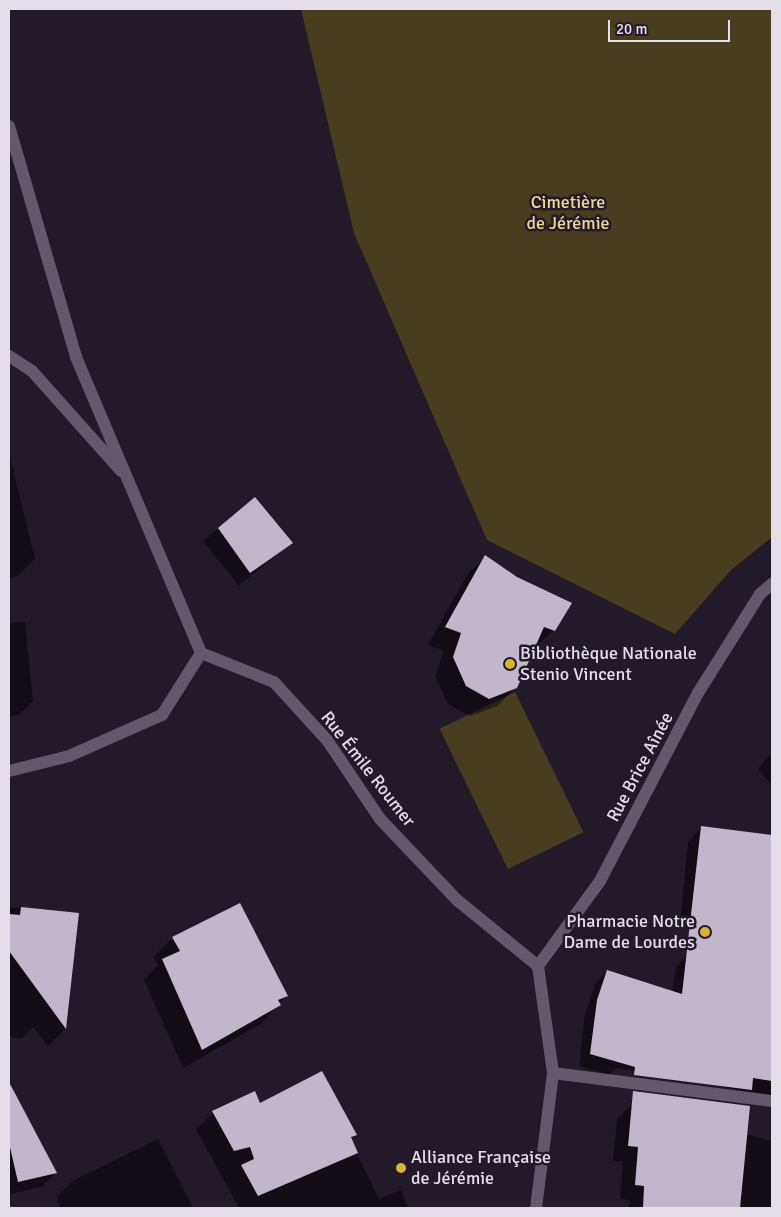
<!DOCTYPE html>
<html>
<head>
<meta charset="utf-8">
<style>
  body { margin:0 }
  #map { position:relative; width:781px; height:1217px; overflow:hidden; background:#221a29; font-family:Signika,sans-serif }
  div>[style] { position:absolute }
  .green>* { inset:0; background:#473e20; transform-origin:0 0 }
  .shadow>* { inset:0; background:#0007; transform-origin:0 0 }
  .building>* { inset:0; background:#c1b6ca }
  .minor>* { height:12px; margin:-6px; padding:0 6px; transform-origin:6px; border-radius:6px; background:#63596b }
  .dots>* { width:14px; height:14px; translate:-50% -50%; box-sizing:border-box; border:2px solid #221a29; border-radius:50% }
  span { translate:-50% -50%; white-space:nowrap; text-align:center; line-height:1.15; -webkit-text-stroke:5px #221a29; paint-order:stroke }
  .park-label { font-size:18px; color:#eed997 }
  .poi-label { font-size:18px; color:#e4dee9 }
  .left { translate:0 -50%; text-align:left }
  .right { translate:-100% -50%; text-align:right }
  .street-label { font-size:18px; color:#e4dee9 }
  .frame { position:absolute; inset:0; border:10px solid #e4dee9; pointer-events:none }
  .scale { position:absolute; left:608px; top:20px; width:122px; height:22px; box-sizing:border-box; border:2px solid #e4dee9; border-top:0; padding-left:6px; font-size:15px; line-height:18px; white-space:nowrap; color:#e4dee9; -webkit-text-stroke:4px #221a29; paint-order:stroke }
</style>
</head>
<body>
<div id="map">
  <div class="green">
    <i style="clip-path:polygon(301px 9px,772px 9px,772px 537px,731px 570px,675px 634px,487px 540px,354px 233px)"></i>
    <i style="left:515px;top:692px;width:156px;height:84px;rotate:64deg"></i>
  </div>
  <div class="shadow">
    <i style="clip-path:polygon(9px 453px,35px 559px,18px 576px,9px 578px)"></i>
    <i style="left:255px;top:499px;width:57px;height:67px;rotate:51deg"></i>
    <i style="clip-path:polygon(485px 557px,554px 630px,534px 648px,516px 687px,497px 706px,470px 716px,448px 704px,435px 676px,444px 651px,428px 645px,467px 575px)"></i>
    <i style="clip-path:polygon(25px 622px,33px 701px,19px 715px,9px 716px,9px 623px)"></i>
    <i style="clip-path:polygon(772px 752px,772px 786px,758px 769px)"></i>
    <i style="clip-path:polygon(701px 828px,772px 836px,772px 920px,766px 926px,680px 924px,688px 842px)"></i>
    <i style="clip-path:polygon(240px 905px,286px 996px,261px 1024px,183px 1068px,144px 980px,158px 965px,153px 957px,172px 938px)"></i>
    <i style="clip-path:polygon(9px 907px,77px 914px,65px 1029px,48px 1046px,33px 1027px,21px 1039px,9px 1037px)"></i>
    <i style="clip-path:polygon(688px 955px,772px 968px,772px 1096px,616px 1068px,609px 1075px,579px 1066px,585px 1014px,595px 984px,607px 971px,672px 992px,676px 967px)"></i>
    <i style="clip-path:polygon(9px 1084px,55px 1173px,42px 1187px,9px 1194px)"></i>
    <i style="clip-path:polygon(259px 1104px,355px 1134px,350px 1139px,379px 1199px,401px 1190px,408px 1208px,239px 1208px,196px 1129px,213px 1113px)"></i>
    <i style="clip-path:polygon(632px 1104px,772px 1141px,772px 1208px,629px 1208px,630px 1200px,620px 1199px,623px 1161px,613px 1161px,617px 1119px)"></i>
    <i style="clip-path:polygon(158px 1139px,193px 1208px,60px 1208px,57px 1196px,74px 1180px)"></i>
  </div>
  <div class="building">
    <i style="clip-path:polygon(255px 497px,293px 543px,250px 573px,218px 528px)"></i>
    <i style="clip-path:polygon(485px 555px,517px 577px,572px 603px,555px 631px,544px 627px,517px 688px,489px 699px,466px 686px,453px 657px,461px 633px,445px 627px)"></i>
    <i style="clip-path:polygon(701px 826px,772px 835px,772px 1081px,753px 1078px,752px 1090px,634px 1075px,635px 1067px,590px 1054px,597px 1000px,607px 970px,682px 994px)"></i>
    <i style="clip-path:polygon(240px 903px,288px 996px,278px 1000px,281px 1005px,202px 1050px,162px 959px,180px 951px,172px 937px)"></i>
    <i style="clip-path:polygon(21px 907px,79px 913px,66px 1029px,9px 951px,9px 914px,20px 915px)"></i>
    <i style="clip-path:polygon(322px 1071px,357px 1135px,351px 1137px,358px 1153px,258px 1196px,241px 1165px,254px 1159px,250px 1147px,234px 1151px,212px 1111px,255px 1091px,260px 1103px)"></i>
    <i style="clip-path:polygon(9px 1082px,57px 1173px,18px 1182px,9px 1143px)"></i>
    <i style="clip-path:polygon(633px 1091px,750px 1106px,740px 1208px,643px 1208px,644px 1186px,635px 1185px,638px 1147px,628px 1146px)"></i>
  </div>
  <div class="minor">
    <i style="left:9px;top:126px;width:241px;rotate:73.8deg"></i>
    <i style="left:76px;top:357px;width:321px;rotate:67.1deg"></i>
    <i style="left:9px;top:356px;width:27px;rotate:33deg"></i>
    <i style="left:32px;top:371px;width:134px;rotate:48.3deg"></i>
    <i style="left:9px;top:771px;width:62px;rotate:-14deg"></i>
    <i style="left:69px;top:756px;width:102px;rotate:-23.8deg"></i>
    <i style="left:162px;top:715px;width:73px;rotate:-57.8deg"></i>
    <i style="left:201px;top:653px;width:79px;rotate:21.7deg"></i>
    <i style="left:274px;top:682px;width:79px;rotate:47.6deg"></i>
    <i style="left:327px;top:740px;width:95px;rotate:56.1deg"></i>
    <i style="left:380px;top:819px;width:112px;rotate:46.5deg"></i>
    <i style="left:457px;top:900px;width:104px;rotate:39.2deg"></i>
    <i style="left:538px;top:966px;width:105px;rotate:-53.9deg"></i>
    <i style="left:600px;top:881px;width:212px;rotate:-62.5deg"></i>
    <i style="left:698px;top:693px;width:117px;rotate:-57.9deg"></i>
    <i style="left:760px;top:594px;width:16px;rotate:-40deg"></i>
    <i style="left:553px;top:1073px;width:221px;rotate:7.3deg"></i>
    <i style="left:536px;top:1208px;width:136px;rotate:-82.8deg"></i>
    <i style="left:553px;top:1073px;width:108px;rotate:-98deg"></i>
  </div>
  <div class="dots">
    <i style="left:510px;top:664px;background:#d8b434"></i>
    <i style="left:705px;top:932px;background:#d8b434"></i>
    <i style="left:401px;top:1168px;background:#d8b434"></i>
  </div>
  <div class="park-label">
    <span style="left:568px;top:213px">Cimetière<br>de Jérémie</span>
  </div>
  <div class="poi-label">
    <span class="left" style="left:520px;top:664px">Bibliothèque Nationale<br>Stenio Vincent</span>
    <span class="right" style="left:695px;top:932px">Pharmacie Notre<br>Dame de Lourdes</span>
    <span class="left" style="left:411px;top:1168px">Alliance Française<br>de Jérémie</span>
  </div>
  <div class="street-label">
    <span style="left:640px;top:767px;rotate:-62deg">Rue Brice Aînée</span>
    <span style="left:368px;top:769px;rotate:52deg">Rue Émile Roumer</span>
  </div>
  <div class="frame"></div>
  <div class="scale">20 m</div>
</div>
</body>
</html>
